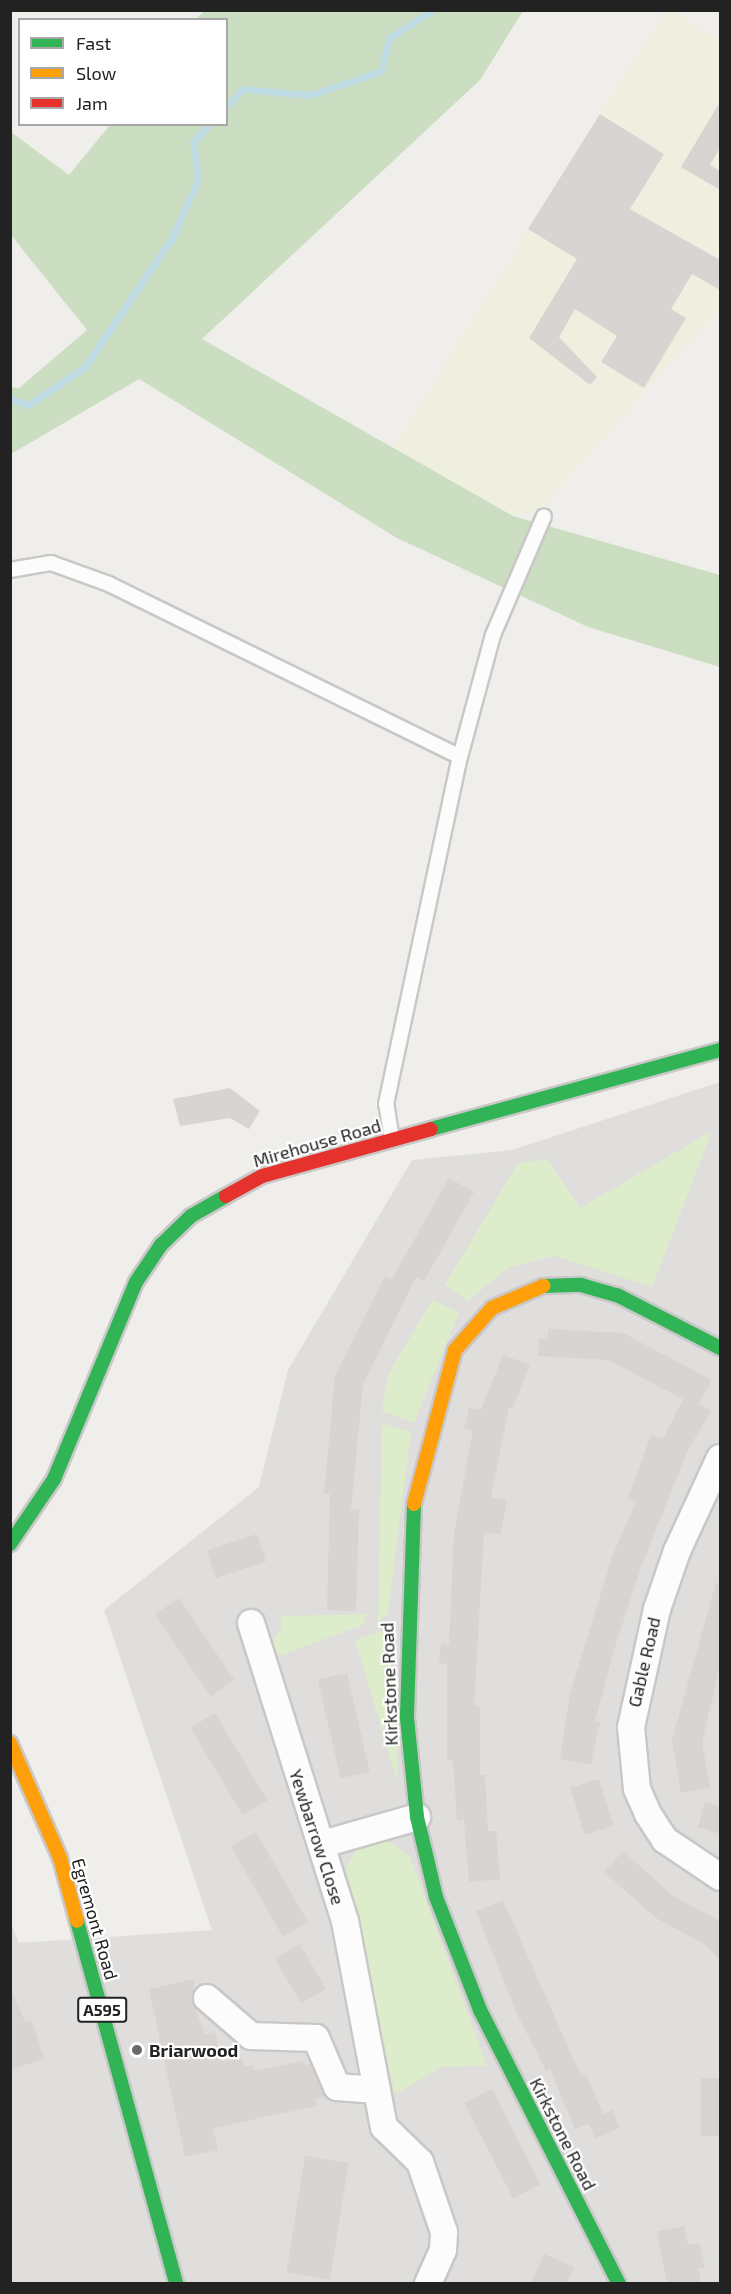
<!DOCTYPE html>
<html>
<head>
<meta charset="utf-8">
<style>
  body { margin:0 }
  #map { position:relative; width:731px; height:2294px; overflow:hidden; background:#f0eeeb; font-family:"Exo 2",sans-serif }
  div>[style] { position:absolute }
  .residential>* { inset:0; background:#dfdedc }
  .farmland>* { inset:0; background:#efefdf }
  .grass>* { inset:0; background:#ddeccb }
  .forest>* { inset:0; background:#cbdec1 }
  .stream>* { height:7px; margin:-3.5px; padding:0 3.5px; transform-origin:3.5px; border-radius:3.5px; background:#bfdbe3 }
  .building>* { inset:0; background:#d7d4d2; transform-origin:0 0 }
  .roads { filter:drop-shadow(2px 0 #c9c8c7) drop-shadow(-2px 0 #c9c8c7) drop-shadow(0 2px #c9c8c7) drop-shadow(0 -2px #c9c8c7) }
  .lane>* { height:14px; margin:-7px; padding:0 7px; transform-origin:7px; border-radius:7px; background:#fdfcfc }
  .street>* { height:26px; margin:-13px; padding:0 13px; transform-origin:13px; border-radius:13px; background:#fdfcfc }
  .fast>* { height:14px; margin:-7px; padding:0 7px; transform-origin:7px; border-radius:7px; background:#30b455 }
  .slow>* { height:14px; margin:-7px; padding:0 7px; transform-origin:7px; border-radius:7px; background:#ff9f0a }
  .jam>* { height:14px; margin:-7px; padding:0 7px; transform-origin:7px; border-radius:7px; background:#e5322d }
  .dots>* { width:16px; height:16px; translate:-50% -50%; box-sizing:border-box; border:3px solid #fff; border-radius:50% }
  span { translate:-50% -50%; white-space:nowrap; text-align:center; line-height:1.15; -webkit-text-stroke:4.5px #fff; paint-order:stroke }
  .shield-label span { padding:2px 4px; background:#fff; border:2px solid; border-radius:4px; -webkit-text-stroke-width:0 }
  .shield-label { font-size:16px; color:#222; font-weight:700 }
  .street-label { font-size:18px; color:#222 }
  .poi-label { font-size:18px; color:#222; font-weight:700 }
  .left { translate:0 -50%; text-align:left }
  .frame { position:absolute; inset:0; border:12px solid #222; pointer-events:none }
  .legend { position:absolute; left:18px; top:18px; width:210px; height:108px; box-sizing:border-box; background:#fff; border:2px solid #a7a7a7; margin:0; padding:8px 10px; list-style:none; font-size:18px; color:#222 }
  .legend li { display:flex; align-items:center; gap:12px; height:30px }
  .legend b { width:30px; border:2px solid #a7a7a7 }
</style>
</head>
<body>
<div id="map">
  <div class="residential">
    <i style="clip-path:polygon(720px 1082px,720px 2283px,11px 2283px,10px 1921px,19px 1943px,212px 1930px,104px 1610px,259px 1487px,288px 1370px,412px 1160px,512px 1150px)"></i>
  </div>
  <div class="farmland">
    <i style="clip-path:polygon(664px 11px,675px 11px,720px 40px,720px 309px,538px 511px,513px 516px,393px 448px)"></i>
  </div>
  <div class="grass">
    <i style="clip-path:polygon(712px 1131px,652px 1287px,555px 1256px,509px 1267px,468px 1301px,445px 1285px,518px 1163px,547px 1159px,580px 1208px)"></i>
    <i style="clip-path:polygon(432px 1300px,459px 1312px,414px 1423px,382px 1411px,388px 1375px)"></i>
    <i style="clip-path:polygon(382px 1423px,411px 1432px,388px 1613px,378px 1623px)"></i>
    <i style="clip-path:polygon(367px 1614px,363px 1625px,279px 1656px,270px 1645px,282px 1627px,280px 1616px)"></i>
    <i style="clip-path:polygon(388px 1629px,398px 1766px,397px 1781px,355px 1640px)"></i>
    <i style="clip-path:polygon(383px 1837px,410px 1857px,487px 2066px,442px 2067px,395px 2094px,345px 1870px,360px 1843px)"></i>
  </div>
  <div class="forest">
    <i style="clip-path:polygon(204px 11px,523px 11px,480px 80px,202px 339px,513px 516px,720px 575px,720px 667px,588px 627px,397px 538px,139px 379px,11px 454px,10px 387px,19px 388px,87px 330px,11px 235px,11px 132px,69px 175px,110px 125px,226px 124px,226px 20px,196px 19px)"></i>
  </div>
  <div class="stream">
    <i style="left:226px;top:107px;width:25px;rotate:-47deg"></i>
    <i style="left:243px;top:89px;width:68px;rotate:5deg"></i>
    <i style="left:311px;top:95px;width:74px;rotate:-18.9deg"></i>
    <i style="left:381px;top:71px;width:34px;rotate:-76deg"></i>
    <i style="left:389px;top:38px;width:52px;rotate:-32.5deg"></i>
    <i style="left:10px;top:399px;width:19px;rotate:18deg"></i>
    <i style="left:28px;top:405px;width:67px;rotate:-33.5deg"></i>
    <i style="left:84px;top:368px;width:157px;rotate:-55.9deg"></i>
    <i style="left:172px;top:238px;width:64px;rotate:-65.9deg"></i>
    <i style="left:198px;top:180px;width:38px;rotate:-97deg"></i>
    <i style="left:193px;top:142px;width:25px;rotate:-47deg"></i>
  </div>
  <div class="building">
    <i style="clip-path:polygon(720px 102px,720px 148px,710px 165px,720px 171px,720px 190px,681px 167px)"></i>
    <i style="clip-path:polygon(600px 114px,664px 154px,630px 209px,720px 260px,720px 290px,692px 274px,671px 309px,686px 318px,644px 388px,601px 362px,617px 336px,575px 309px,559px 337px,597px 377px,590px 385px,529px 338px,577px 259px,528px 229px)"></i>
    <i style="clip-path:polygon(230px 1088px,260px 1111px,249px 1129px,230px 1118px,180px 1126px,173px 1099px)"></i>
    <i style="clip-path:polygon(449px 1178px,474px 1192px,424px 1281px,416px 1277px,363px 1384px,351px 1509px,359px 1509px,356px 1611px,327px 1610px,330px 1494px,324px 1494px,335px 1376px,385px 1276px,392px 1279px)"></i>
    <i style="clip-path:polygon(548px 1329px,623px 1333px,712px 1380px,698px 1404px,711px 1411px,689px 1448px,641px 1567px,614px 1650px,595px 1721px,600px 1722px,591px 1765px,560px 1759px,570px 1694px,612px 1557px,636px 1502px,628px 1499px,651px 1435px,663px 1439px,683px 1399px,608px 1360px,538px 1356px,539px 1339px,547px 1339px)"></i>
    <i style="clip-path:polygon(503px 1355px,530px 1365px,513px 1408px,509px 1407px,491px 1497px,507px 1500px,500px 1535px,484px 1532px,474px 1706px,480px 1706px,480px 1775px,485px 1775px,488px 1831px,496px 1831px,500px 1879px,469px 1882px,464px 1820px,457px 1821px,453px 1760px,447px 1760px,447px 1664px,439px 1663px,441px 1643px,449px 1644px,454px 1533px,473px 1430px,464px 1429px,469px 1408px,481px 1410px)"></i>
    <i style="left:257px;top:1534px;width:29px;height:53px;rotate:72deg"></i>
    <i style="clip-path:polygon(716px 1583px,720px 1583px,720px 1666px,702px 1742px,710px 1788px,681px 1793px,672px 1740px)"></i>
    <i style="left:179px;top:1598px;width:99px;height:29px;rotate:56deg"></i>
    <i style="left:347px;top:1673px;width:101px;height:30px;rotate:77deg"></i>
    <i style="left:215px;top:1713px;width:102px;height:29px;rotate:59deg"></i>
    <i style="left:599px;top:1779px;width:49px;height:30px;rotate:73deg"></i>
    <i style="clip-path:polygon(705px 1802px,720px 1806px,720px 1834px,698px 1827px)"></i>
    <i style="left:256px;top:1832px;width:104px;height:29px;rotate:60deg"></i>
    <i style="clip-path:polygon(623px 1851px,673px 1896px,720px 1921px,720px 1960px,706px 1945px,656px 1918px,604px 1872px)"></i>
    <i style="clip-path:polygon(503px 1900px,581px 2076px,586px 2074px,603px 2114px,613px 2110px,620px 2128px,595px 2138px,589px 2124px,575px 2129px,550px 2069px,546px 2071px,518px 2016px,476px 1911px)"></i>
    <i style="left:300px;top:1944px;width:52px;height:29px;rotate:60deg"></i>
    <i style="clip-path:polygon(194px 1979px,193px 2002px,205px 2034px,215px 2032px,222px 2062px,242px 2058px,244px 2067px,253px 2065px,254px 2071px,303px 2061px,304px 2066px,311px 2064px,325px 2096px,315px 2098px,317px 2106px,213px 2128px,218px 2150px,185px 2157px,149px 1989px)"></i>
    <i style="clip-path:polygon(10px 1988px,25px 2022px,32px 2020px,44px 2059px,10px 2070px)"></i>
    <i style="left:720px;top:2078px;width:58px;height:19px;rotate:90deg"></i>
    <i style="left:492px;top:2089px;width:107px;height:31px;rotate:63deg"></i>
    <i style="left:305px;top:2156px;width:44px;height:118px;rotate:9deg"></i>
    <i style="clip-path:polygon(684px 2226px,688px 2245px,700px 2243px,705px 2267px,698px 2268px,701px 2283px,667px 2283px,657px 2231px)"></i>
    <i style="clip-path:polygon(544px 2254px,574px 2267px,567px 2283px,531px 2283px)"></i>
  </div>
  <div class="roads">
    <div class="lane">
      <i style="left:10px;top:570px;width:42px;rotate:-9.7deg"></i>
      <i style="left:51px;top:563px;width:62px;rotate:19.9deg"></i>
      <i style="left:109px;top:584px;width:391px;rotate:26.2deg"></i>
      <i style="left:392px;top:1140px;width:36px;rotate:-99deg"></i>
      <i style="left:386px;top:1104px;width:355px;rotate:-78deg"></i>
      <i style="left:460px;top:757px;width:126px;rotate:-74.9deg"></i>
      <i style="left:493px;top:635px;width:129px;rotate:-66.8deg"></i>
    </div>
    <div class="street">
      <i style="left:720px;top:1458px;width:102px;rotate:114.8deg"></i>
      <i style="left:677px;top:1551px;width:61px;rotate:109deg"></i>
      <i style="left:657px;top:1609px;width:121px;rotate:102.4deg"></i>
      <i style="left:631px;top:1727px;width:62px;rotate:84.5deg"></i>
      <i style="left:637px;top:1789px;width:27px;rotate:66deg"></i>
      <i style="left:648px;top:1814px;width:31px;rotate:57deg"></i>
      <i style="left:665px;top:1840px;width:66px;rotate:33.9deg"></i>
      <i style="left:251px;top:1623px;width:312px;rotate:72.5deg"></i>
      <i style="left:345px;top:1921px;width:210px;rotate:79.3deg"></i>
      <i style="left:384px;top:2127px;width:50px;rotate:44.2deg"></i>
      <i style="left:420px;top:2162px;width:74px;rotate:71.1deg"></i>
      <i style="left:444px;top:2232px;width:18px;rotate:93deg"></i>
      <i style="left:443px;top:2250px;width:37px;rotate:114deg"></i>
      <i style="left:323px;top:1844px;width:98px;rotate:-16deg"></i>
      <i style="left:207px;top:1998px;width:58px;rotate:40.8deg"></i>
      <i style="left:251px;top:2036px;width:65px;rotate:1.8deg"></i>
      <i style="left:316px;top:2038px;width:53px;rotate:66.8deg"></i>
      <i style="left:337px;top:2087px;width:40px;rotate:4.3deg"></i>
    </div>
    <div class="fast">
      <i style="left:431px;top:1129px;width:300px;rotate:-15.3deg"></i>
      <i style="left:543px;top:1286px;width:38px;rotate:-2deg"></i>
      <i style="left:581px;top:1285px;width:37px;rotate:16deg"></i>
      <i style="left:617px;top:1295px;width:116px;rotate:27.2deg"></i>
      <i style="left:414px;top:1504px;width:214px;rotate:91.9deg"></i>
      <i style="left:407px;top:1718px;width:100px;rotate:84.2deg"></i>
      <i style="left:417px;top:1817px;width:82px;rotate:76.6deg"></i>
      <i style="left:436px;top:1897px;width:121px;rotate:68.7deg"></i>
      <i style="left:480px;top:2010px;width:307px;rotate:63.1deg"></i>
      <i style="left:10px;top:1544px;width:78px;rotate:-55.9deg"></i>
      <i style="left:54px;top:1479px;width:213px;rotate:-67.4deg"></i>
      <i style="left:136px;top:1282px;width:45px;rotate:-56deg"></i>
      <i style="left:161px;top:1245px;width:42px;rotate:-44deg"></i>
      <i style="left:191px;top:1216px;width:40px;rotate:-29.7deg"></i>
      <i style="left:77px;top:1921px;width:376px;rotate:74.7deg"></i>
    </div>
    <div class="slow">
      <i style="left:414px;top:1504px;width:159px;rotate:-75.1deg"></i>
      <i style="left:455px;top:1350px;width:56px;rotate:-48.6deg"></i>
      <i style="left:492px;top:1308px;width:56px;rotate:-23.3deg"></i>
      <i style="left:10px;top:1743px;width:125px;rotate:66.5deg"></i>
      <i style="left:60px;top:1858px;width:65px;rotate:74.9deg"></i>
    </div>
    <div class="jam">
      <i style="left:226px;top:1196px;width:41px;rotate:-29.1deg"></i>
      <i style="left:262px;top:1176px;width:175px;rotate:-15.5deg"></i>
    </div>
  </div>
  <div class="dots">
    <i style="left:137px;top:2050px;background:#6a6968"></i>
  </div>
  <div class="shield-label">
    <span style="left:102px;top:2010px">A595</span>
  </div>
  <div class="street-label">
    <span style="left:317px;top:1143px;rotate:-16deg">Mirehouse Road</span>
    <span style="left:644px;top:1662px;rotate:-77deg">Gable Road</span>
    <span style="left:389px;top:1684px;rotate:-92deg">Kirkstone Road</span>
    <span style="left:317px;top:1837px;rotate:72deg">Yewbarrow Close</span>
    <span style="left:95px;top:1919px;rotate:74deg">Egremont Road</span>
    <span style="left:563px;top:2134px;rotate:63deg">Kirkstone Road</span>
  </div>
  <div class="poi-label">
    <span class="left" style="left:149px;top:2050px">Briarwood</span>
  </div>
  <div class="frame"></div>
  <ul class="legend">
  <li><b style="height:8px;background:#30b455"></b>Fast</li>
  <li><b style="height:8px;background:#ff9f0a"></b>Slow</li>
  <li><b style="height:8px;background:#e5322d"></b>Jam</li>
  </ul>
</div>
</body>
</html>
